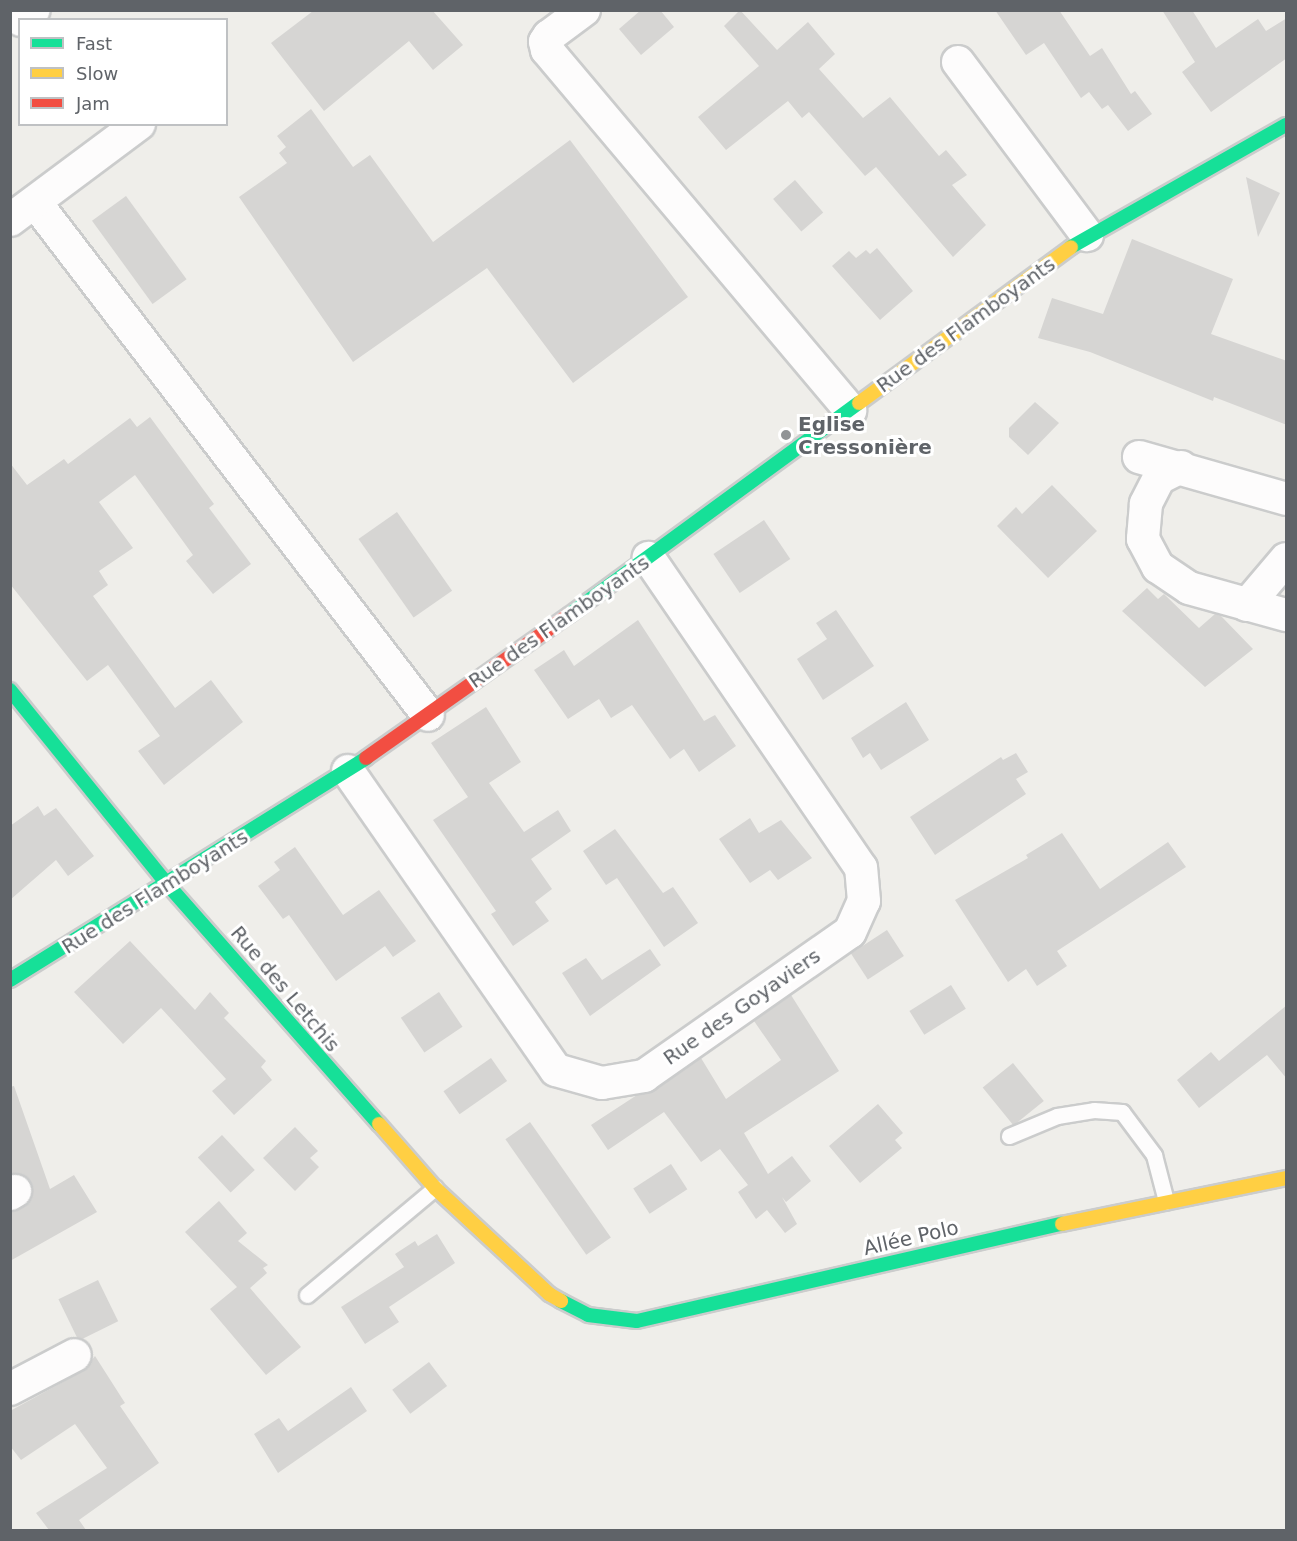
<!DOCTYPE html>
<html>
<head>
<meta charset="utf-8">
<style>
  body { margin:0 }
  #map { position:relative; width:1297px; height:1541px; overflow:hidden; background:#efeeea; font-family:"DejaVu Sans",sans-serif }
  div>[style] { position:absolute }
  .building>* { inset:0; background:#d6d5d3; transform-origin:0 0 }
  .roads { filter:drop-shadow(2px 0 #cbcccc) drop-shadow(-2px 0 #cbcccc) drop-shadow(0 2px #cbcccc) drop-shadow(0 -2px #cbcccc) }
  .lane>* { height:15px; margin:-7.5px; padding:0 7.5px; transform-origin:7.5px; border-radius:7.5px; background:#fdfcfc }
  .street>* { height:32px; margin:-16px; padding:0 16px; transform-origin:16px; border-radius:16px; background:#fdfcfc }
  .fast>* { height:14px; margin:-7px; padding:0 7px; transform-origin:7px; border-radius:7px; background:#16e098 }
  .slow>* { height:14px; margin:-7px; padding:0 7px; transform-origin:7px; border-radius:7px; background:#ffcf43 }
  .jam>* { height:14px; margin:-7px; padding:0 7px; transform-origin:7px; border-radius:7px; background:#f24e42 }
  .dots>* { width:16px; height:16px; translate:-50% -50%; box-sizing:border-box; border:3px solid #fff; border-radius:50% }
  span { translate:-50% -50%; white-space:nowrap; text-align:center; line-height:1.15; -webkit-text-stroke:6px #fff; paint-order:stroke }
  .street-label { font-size:20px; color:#5f6368 }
  .poi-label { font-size:20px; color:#5f6368; font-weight:700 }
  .left { translate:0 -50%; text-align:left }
  .frame { position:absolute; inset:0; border:12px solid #5f6368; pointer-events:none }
  .legend { position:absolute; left:18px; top:18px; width:210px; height:108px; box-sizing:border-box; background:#fff; border:2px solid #bfc1c3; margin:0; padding:8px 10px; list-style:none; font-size:18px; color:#5f6368 }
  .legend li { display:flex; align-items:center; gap:12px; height:30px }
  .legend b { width:30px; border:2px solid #bfc1c3 }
</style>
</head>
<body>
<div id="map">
  <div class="building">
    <i style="clip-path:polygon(355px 10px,432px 10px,463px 45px,433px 70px,409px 41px,324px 111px,271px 43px,313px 11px)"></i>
    <i style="clip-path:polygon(641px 10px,660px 10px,674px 27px,641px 55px,619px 29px)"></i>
    <i style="clip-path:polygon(740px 10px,777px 50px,808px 22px,835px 54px,819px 69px,863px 118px,890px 97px,939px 156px,946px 150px,967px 175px,952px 185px,986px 225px,953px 257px,876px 167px,865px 176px,809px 112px,802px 118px,788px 101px,726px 150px,698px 117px,759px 66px,724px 26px)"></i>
    <i style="clip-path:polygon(995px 10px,1059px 10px,1090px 56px,1102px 48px,1131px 94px,1135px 91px,1152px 114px,1128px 131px,1108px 105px,1102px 109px,1089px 92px,1081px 98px,1044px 43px,1026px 55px)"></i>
    <i style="clip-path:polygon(1162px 10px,1192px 10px,1216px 48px,1258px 19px,1266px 31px,1287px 18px,1287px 58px,1211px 112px,1182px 72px,1195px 62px)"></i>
    <i style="clip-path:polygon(311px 109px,353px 167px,370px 155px,433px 242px,570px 140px,688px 297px,573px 383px,487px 268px,353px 362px,239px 197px,287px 163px,279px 153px,286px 147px,277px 136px)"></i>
    <i style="clip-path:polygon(1246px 177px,1280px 193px,1258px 237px)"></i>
    <i style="left:795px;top:180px;width:43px;height:29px;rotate:49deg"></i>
    <i style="left:126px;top:196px;width:103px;height:42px;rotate:54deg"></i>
    <i style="clip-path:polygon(1132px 239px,1233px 279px,1211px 334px,1287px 361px,1287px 425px,1214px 397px,1213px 401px,1090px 352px,1038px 338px,1052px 298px,1103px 314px)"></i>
    <i style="clip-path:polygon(877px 248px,913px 291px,880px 320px,832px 266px,849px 251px,856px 258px,866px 250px,870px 254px)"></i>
    <i style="clip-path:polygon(1035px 402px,1059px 423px,1028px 455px,1009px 437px,1009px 428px)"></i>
    <i style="clip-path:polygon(150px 417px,214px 504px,209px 508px,251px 564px,213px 594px,186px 561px,193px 555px,135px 475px,99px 502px,133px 548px,99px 571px,108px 585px,93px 596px,175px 708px,211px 680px,243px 722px,164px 785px,138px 751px,160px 736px,108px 665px,87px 681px,10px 584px,10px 463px,27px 485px,64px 459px,68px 464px,130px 418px,137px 427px)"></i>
    <i style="clip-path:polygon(1052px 485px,1097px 531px,1048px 578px,997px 526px,1016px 507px,1022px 514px)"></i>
    <i style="left:397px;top:512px;width:96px;height:47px;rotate:55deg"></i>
    <i style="left:764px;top:520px;width:47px;height:61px;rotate:56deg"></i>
    <i style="clip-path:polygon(1147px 588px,1158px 599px,1164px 594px,1199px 628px,1215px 614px,1221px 616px,1253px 649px,1205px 687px,1122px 611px)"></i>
    <i style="clip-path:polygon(836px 610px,874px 666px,823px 700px,797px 659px,827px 639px,816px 623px)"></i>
    <i style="clip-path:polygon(638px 620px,704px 721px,715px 715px,736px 746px,699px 772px,684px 749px,670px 759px,632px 705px,611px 718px,599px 699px,568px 719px,534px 670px,564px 650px,574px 666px)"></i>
    <i style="clip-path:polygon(906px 702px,929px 740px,881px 770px,870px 753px,863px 758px,851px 738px)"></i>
    <i style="clip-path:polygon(486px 707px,521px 762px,489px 783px,524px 832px,558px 810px,571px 831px,531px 859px,552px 889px,535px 902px,549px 921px,513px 946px,491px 914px,496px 911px,433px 820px,468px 797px,431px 743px)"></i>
    <i style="clip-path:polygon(1016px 753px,1028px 772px,1016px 779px,1026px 794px,935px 855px,910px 817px,1001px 757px,1003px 760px)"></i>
    <i style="clip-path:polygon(38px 806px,44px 816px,56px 808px,94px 856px,68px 876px,56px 860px,10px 900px,10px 826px)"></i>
    <i style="clip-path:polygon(750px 818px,759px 833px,781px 820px,812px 858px,778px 880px,770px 870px,750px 883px,719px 839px)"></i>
    <i style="clip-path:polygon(615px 829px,663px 893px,673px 887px,698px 923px,664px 947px,617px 878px,606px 885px,583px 851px)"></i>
    <i style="clip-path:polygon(1062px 833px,1100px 889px,1168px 842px,1186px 867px,1057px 951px,1067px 966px,1037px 986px,1026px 969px,1008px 982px,955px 900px,1028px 858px,1026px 855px)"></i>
    <i style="clip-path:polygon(295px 847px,343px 915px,379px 890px,416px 941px,393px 957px,385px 946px,336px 981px,289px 915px,283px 919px,258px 886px,280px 870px,274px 862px)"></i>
    <i style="left:887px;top:930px;width:31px;height:43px;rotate:57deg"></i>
    <i style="clip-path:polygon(130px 941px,195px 1010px,210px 992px,229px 1013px,224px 1018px,266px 1061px,261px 1067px,272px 1080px,234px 1115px,212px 1091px,226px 1079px,161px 1008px,123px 1044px,74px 992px)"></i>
    <i style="clip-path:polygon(650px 949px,661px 965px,590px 1016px,562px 973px,586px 958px,602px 980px)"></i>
    <i style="left:951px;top:985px;width:28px;height:49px;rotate:58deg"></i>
    <i style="left:439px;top:992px;width:42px;height:46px;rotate:56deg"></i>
    <i style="clip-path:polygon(791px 995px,839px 1071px,744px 1133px,768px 1174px,792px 1156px,811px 1181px,786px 1202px,782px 1197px,797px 1224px,785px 1233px,767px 1210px,756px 1219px,738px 1192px,748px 1185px,720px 1149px,701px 1162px,664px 1112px,608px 1150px,591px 1125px,637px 1095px,654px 1091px,701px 1058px,726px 1099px,781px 1060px,754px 1021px)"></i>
    <i style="clip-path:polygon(1287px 1005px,1287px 1079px,1267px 1055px,1199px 1108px,1177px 1080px,1211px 1052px,1219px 1061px)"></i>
    <i style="left:491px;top:1058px;width:28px;height:58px;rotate:55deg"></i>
    <i style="left:1013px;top:1063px;width:49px;height:39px;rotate:51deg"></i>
    <i style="clip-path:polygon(14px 1086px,50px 1189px,74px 1175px,97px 1212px,10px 1261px,10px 1212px,25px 1206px,33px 1191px,24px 1176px,10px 1174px,10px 1087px)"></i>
    <i style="clip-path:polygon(878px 1104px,903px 1133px,895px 1140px,902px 1148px,860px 1183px,829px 1146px)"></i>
    <i style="left:530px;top:1122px;width:141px;height:30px;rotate:55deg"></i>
    <i style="clip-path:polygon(295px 1127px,318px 1151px,310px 1158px,319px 1167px,295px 1191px,263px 1158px)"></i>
    <i style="left:222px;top:1135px;width:48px;height:33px;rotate:47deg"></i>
    <i style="left:671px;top:1164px;width:30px;height:45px;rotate:57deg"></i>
    <i style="clip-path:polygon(219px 1201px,247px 1233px,238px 1241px,268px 1265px,263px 1268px,267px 1273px,250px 1288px,301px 1347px,266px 1375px,210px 1309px,237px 1287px,185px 1232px)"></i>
    <i style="clip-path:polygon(437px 1234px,455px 1263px,389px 1307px,399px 1322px,365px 1344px,341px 1307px,404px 1267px,395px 1254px,415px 1241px,418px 1246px)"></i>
    <i style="left:98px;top:1280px;width:46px;height:44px;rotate:64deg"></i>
    <i style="clip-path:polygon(95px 1356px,125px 1403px,120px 1406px,159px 1463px,79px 1520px,86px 1530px,49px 1530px,36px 1513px,107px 1468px,75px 1424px,21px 1460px,10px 1446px,10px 1411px,83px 1371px)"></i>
    <i style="left:429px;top:1362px;width:30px;height:46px;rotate:53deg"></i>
    <i style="clip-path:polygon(351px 1387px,367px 1411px,278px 1473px,254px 1434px,279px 1418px,288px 1431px)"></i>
  </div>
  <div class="roads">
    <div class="lane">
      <i style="left:1009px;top:1136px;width:52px;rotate:-22.6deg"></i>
      <i style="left:1057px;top:1116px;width:37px;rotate:-9deg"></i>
      <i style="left:1094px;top:1110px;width:28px;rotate:4deg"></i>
      <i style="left:1122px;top:1112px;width:54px;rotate:53.3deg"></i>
      <i style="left:1154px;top:1155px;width:48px;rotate:75.4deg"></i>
      <i style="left:307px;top:1295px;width:167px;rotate:-39.9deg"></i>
    </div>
    <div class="street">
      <i style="left:584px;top:10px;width:44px;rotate:143.4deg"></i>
      <i style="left:549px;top:36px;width:7px;rotate:124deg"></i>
      <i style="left:545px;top:42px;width:8px;rotate:76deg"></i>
      <i style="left:547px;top:50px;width:471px;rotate:49.9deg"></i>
      <i style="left:21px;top:20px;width:16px;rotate:-38deg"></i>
      <i style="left:958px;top:62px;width:216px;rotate:53.3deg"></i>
      <i style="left:35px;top:202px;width:646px;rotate:52.54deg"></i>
      <i style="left:10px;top:220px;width:161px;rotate:-36.7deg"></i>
      <i style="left:1139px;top:457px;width:153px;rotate:15.9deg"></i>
      <i style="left:1181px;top:467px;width:25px;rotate:153deg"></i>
      <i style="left:1159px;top:478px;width:29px;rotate:117deg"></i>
      <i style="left:1146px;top:504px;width:35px;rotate:95deg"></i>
      <i style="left:1143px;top:539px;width:32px;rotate:62deg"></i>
      <i style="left:1158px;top:567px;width:37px;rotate:34deg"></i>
      <i style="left:1189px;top:588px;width:101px;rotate:15.6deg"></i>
      <i style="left:1247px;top:605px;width:60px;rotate:-49.7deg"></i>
      <i style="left:348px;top:771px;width:364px;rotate:55.2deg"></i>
      <i style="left:556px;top:1070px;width:48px;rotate:15.8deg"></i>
      <i style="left:602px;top:1083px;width:43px;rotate:-9.5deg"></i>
      <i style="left:644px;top:1076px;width:251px;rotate:-35deg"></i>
      <i style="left:850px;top:932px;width:34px;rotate:-66deg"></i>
      <i style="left:864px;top:901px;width:33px;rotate:-95deg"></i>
      <i style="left:861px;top:868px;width:376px;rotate:-124.4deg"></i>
      <i style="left:10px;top:1194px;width:6px;rotate:-31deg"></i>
      <i style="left:10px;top:1389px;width:73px;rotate:-27.6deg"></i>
    </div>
    <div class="fast">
      <i style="left:1071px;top:247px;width:247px;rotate:-29.6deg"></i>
      <i style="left:569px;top:615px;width:359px;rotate:-36.2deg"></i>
      <i style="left:10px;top:690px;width:251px;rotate:51deg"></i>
      <i style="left:168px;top:885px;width:319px;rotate:48.6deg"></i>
      <i style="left:10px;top:980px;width:420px;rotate:-31.9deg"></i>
      <i style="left:561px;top:1301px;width:30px;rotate:27deg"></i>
      <i style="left:588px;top:1315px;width:49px;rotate:7deg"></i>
      <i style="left:637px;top:1321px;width:436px;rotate:-12.9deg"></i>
    </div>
    <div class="slow">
      <i style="left:859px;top:403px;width:263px;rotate:-36.3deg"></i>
      <i style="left:379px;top:1124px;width:85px;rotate:48.8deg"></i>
      <i style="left:435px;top:1188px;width:156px;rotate:42.9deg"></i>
      <i style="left:549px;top:1294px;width:14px;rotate:30deg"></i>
      <i style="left:1062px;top:1224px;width:229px;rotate:-11.6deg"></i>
    </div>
    <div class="jam">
      <i style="left:366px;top:758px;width:248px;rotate:-35.2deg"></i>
    </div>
  </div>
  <div class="dots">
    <i style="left:786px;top:435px;background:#919496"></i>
  </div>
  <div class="street-label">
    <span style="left:966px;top:325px;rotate:-36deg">Rue des Flamboyants</span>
    <span style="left:559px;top:622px;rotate:-35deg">Rue des Flamboyants</span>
    <span style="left:155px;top:892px;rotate:-32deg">Rue des Flamboyants</span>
    <span style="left:285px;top:989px;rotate:50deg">Rue des Letchis</span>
    <span style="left:742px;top:1007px;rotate:-35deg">Rue des Goyaviers</span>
    <span style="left:911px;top:1238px;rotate:-13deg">Allée Polo</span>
  </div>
  <div class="poi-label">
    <span class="left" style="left:798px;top:436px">Eglise<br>Cressonière</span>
  </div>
  <div class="frame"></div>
  <ul class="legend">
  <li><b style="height:8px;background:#16e098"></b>Fast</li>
  <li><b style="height:8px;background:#ffcf43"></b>Slow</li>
  <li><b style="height:8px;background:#f24e42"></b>Jam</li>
  </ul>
</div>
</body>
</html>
